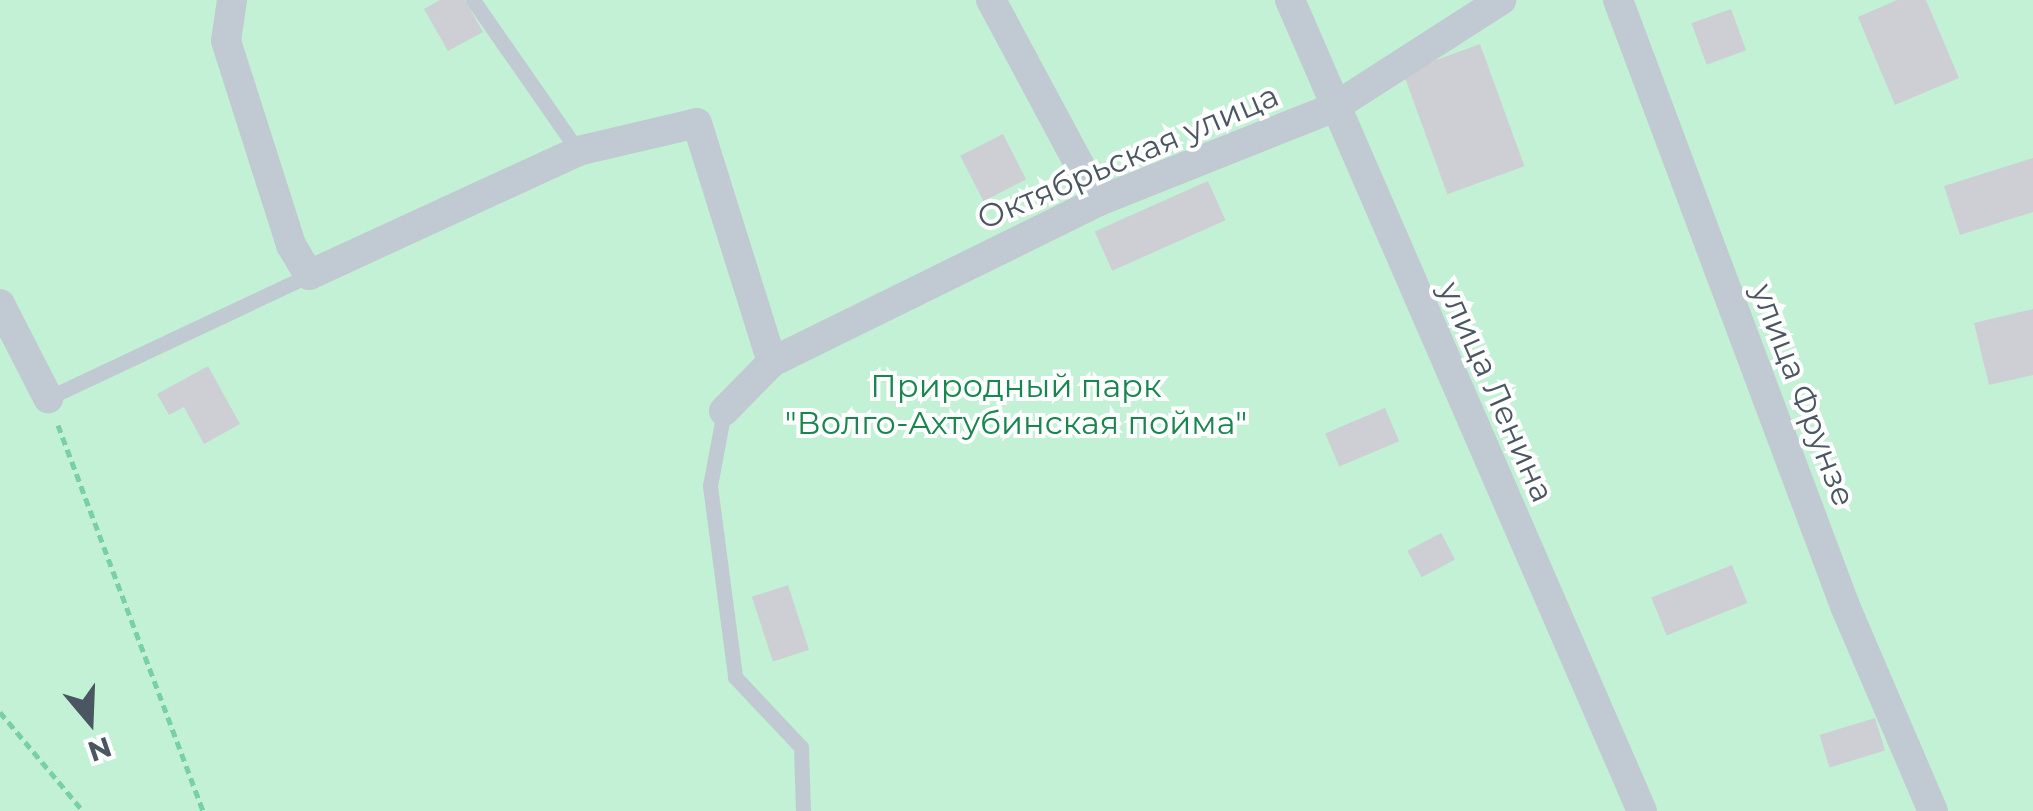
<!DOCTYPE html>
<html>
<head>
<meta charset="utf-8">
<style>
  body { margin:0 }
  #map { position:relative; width:2033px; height:811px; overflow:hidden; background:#f5f3f3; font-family:Montserrat,sans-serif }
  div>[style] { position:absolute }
  .green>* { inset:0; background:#c3f1d5; transform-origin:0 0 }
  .building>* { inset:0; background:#cdcfd5; transform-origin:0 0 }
  .path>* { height:5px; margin-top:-2.5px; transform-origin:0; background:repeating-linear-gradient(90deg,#7ad0a6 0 8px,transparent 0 13px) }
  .service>* { height:15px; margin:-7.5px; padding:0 7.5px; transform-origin:7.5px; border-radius:7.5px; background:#c1cad2 }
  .minor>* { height:30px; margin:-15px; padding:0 15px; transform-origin:15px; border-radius:15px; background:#c1cad2 }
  span { translate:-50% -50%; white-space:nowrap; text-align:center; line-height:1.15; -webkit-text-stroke:8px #fff; paint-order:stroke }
  .street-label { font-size:32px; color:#4a5661 }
  .park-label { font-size:32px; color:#17864f }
  .north { position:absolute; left:40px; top:671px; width:100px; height:100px; -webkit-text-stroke:8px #fff; paint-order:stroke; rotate:161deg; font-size:28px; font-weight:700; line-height:40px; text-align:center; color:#4a5661 }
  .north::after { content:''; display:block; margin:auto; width:35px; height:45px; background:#4a5661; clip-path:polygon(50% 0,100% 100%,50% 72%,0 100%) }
</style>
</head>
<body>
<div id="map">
  <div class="green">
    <i style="left:0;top:0;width:2033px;height:811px"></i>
  </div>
  <div class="building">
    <i style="clip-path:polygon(440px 0,465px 0,483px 32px,448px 51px,424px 9px)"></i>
    <i style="clip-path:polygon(1897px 0,1926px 0,1959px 78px,1895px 105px,1858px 17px)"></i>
    <i style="left:1731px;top:9px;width:44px;height:42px;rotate:70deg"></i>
    <i style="left:1480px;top:44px;width:130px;height:82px;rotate:70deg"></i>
    <i style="left:1003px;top:134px;width:51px;height:48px;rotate:63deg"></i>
    <i style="clip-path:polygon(2033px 158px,2033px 212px,1960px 235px,1944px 186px)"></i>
    <i style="left:1208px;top:181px;width:43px;height:124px;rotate:66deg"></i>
    <i style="clip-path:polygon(2033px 309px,2033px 375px,1989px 385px,1974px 323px)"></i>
    <i style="clip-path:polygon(208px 366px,240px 424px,204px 444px,184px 407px,169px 415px,157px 394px)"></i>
    <i style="left:1385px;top:408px;width:36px;height:65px;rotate:67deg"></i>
    <i style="left:1441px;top:533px;width:30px;height:38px;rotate:62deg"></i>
    <i style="left:1732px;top:565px;width:41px;height:87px;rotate:68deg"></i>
    <i style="left:788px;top:585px;width:68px;height:38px;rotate:72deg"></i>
    <i style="left:1875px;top:718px;width:34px;height:58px;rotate:73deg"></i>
  </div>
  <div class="path">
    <i style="left:58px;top:425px;width:412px;rotate:69.4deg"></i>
    <i style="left:0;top:712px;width:129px;rotate:50deg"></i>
  </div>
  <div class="service">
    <i style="left:473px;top:0;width:184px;rotate:55.2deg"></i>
    <i style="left:48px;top:398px;width:289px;rotate:-25.2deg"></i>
    <i style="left:724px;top:411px;width:76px;rotate:100.6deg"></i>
    <i style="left:710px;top:486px;width:193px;rotate:82.5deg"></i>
    <i style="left:735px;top:677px;width:96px;rotate:46.7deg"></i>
    <i style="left:801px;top:747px;width:64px;rotate:88.2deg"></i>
  </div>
  <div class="minor">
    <i style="left:232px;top:0;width:41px;rotate:98.3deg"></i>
    <i style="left:226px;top:41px;width:214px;rotate:72.3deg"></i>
    <i style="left:291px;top:245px;width:35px;rotate:59deg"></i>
    <i style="left:309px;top:275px;width:296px;rotate:-24.7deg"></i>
    <i style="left:578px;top:151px;width:122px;rotate:-13.2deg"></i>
    <i style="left:697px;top:123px;width:250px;rotate:72.6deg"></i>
    <i style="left:991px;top:0;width:228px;rotate:61.8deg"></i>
    <i style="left:1290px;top:0;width:884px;rotate:66.54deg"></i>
    <i style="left:1618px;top:0;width:647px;rotate:69.46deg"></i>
    <i style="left:1845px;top:606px;width:223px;rotate:66.8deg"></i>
    <i style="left:0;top:304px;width:106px;rotate:62.9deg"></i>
    <i style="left:724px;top:411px;width:69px;rotate:-45.6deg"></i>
    <i style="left:772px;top:362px;width:364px;rotate:-26.2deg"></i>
    <i style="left:1099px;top:201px;width:252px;rotate:-21.7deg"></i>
    <i style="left:1333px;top:108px;width:200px;rotate:-32.7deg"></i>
  </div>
  <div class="street-label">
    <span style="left:1128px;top:157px;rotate:-23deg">Октябрьская улица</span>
    <span style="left:1496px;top:392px;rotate:66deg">улица Ленина</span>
    <span style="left:1803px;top:395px;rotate:69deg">улица Фрунзе</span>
  </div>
  <div class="park-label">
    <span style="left:1016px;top:405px">Природный парк<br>"Волго-Ахтубинская пойма"</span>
  </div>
  <div class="north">N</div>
</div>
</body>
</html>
